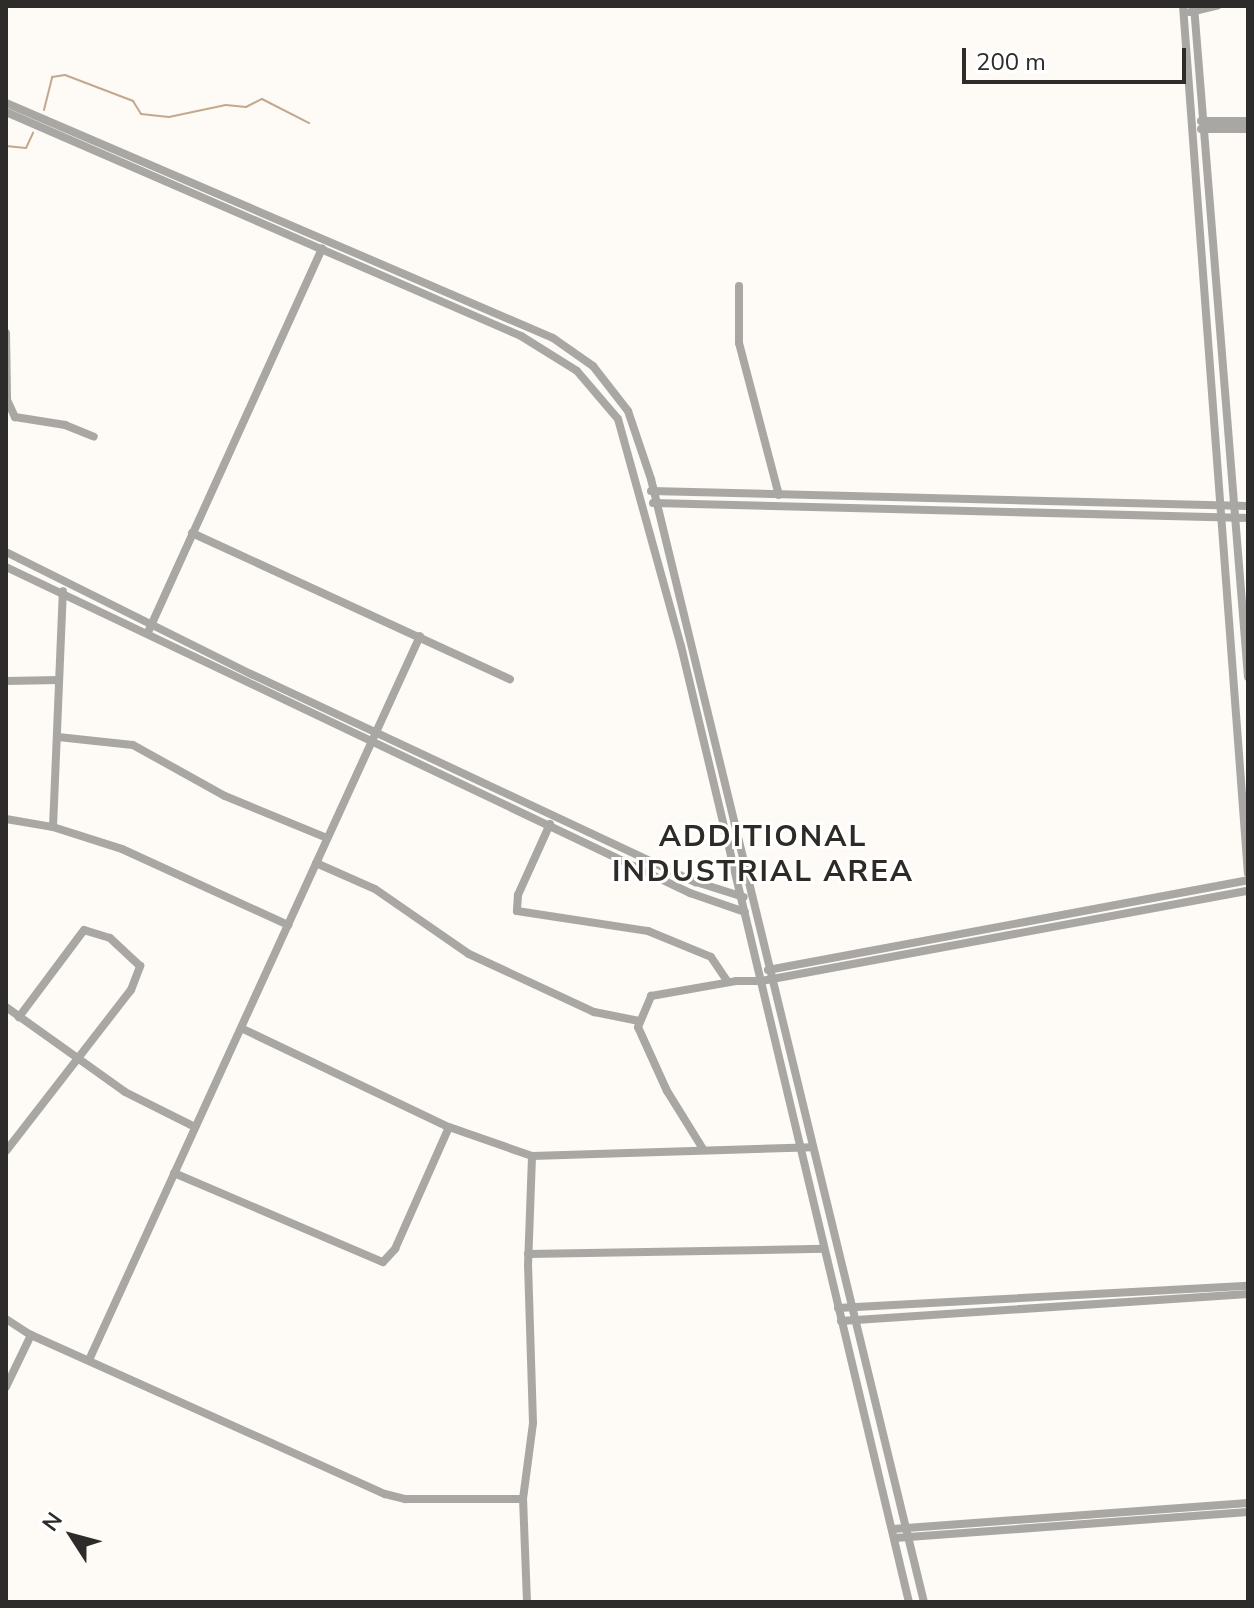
<!DOCTYPE html>
<html>
<head>
<meta charset="utf-8">
<style>
  body { margin:0 }
  #map { position:relative; width:1254px; height:1608px; overflow:hidden; background:#fefaf5; font-family:"Nunito Sans",sans-serif }
  div>[style] { position:absolute }
  .stream>* { height:2px; margin:-1px; padding:0 1px; transform-origin:1px; border-radius:1px; background:#c2a98d }
  .minor>* { height:8px; margin:-4px; padding:0 4px; transform-origin:4px; border-radius:4px; background:#a9a7a4 }
  span { translate:-50% -50%; white-space:nowrap; text-align:center; line-height:1.15; -webkit-text-stroke:6px #fff; paint-order:stroke }
  .district-label { font-size:30px; color:#2e2a26; font-weight:700; letter-spacing:2px }
  .frame { position:absolute; inset:0; border:8px solid #2e2c2a; pointer-events:none }
  .north { position:absolute; left:32px; top:1496px; width:80px; height:80px; -webkit-text-stroke:6px #fff; paint-order:stroke; rotate:306deg; font-size:22px; font-weight:700; line-height:32px; text-align:center; color:#2e2c2a }
  .north::after { content:''; display:block; margin:auto; width:28px; height:36px; background:#2e2c2a; clip-path:polygon(50% 0,100% 100%,50% 72%,0 100%) }
  .scale { position:absolute; left:962px; top:48px; width:224px; height:36px; box-sizing:border-box; border:4px solid #2e2c2a; border-top:0; padding-left:10px; font-size:24px; line-height:28px; white-space:nowrap; color:#2e2c2a; -webkit-text-stroke:6px #fff; paint-order:stroke }
</style>
</head>
<body>
<div id="map">
  <div class="stream">
    <i style="left:44px;top:110px;width:34px;rotate:-76deg"></i>
    <i style="left:52px;top:77px;width:13px;rotate:-9deg"></i>
    <i style="left:65px;top:75px;width:73px;rotate:20.9deg"></i>
    <i style="left:133px;top:101px;width:15px;rotate:58deg"></i>
    <i style="left:141px;top:114px;width:28px;rotate:6deg"></i>
    <i style="left:169px;top:117px;width:58px;rotate:-11.9deg"></i>
    <i style="left:226px;top:105px;width:20px;rotate:6deg"></i>
    <i style="left:246px;top:107px;width:18px;rotate:-27deg"></i>
    <i style="left:262px;top:99px;width:53px;rotate:27.1deg"></i>
    <i style="left:6px;top:146px;width:20px;rotate:6deg"></i>
    <i style="left:26px;top:148px;width:17px;rotate:-65deg"></i>
  </div>
  <div class="minor">
    <i style="left:1183px;top:6px;width:870px;rotate:85.72deg"></i>
    <i style="left:1194px;top:6px;width:673px;rotate:85.4deg"></i>
    <i style="left:1190px;top:12px;width:28px;rotate:-13deg"></i>
    <i style="left:6px;top:103px;width:595px;rotate:23.25deg"></i>
    <i style="left:553px;top:338px;width:49px;rotate:35deg"></i>
    <i style="left:593px;top:366px;width:57px;rotate:52.1deg"></i>
    <i style="left:628px;top:411px;width:72px;rotate:71.3deg"></i>
    <i style="left:651px;top:479px;width:1156px;rotate:76.34deg"></i>
    <i style="left:6px;top:112px;width:562px;rotate:23.51deg"></i>
    <i style="left:521px;top:336px;width:66px;rotate:32deg"></i>
    <i style="left:577px;top:371px;width:63px;rotate:49.5deg"></i>
    <i style="left:618px;top:419px;width:236px;rotate:74.5deg"></i>
    <i style="left:681px;top:646px;width:983px;rotate:76.59deg"></i>
    <i style="left:1201px;top:121px;width:47px"></i>
    <i style="left:1201px;top:129px;width:47px"></i>
    <i style="left:739px;top:286px;width:57px;rotate:90deg"></i>
    <i style="left:739px;top:343px;width:157px;rotate:75.3deg"></i>
    <i style="left:6px;top:333px;width:67px;rotate:89.1deg"></i>
    <i style="left:7px;top:400px;width:19px;rotate:65deg"></i>
    <i style="left:15px;top:417px;width:51px;rotate:9.1deg"></i>
    <i style="left:65px;top:425px;width:31px;rotate:22deg"></i>
    <i style="left:651px;top:491px;width:597px;rotate:1.44deg"></i>
    <i style="left:653px;top:503px;width:595px;rotate:1.44deg"></i>
    <i style="left:192px;top:533px;width:350px;rotate:24.7deg"></i>
    <i style="left:6px;top:552px;width:274px;rotate:26.5deg"></i>
    <i style="left:251px;top:674px;width:491px;rotate:25.1deg"></i>
    <i style="left:696px;top:882px;width:50px;rotate:17.4deg"></i>
    <i style="left:6px;top:567px;width:758px;rotate:25.48deg"></i>
    <i style="left:690px;top:893px;width:58px;rotate:19.1deg"></i>
    <i style="left:149px;top:630px;width:419px;rotate:-65.6deg"></i>
    <i style="left:6px;top:681px;width:53px;rotate:-1.1deg"></i>
    <i style="left:58px;top:737px;width:75px;rotate:6.1deg"></i>
    <i style="left:133px;top:745px;width:105px;rotate:29deg"></i>
    <i style="left:225px;top:796px;width:110px;rotate:22.4deg"></i>
    <i style="left:6px;top:819px;width:48px;rotate:9.7deg"></i>
    <i style="left:53px;top:827px;width:236px;rotate:-87.6deg"></i>
    <i style="left:550px;top:824px;width:78px;rotate:114.3deg"></i>
    <i style="left:518px;top:895px;width:16px;rotate:94deg"></i>
    <i style="left:517px;top:911px;width:133px;rotate:8.7deg"></i>
    <i style="left:648px;top:931px;width:68px;rotate:22.4deg"></i>
    <i style="left:711px;top:957px;width:30px;rotate:56deg"></i>
    <i style="left:53px;top:827px;width:72px;rotate:17.7deg"></i>
    <i style="left:122px;top:849px;width:183px;rotate:24.6deg"></i>
    <i style="left:316px;top:863px;width:64px;rotate:23.8deg"></i>
    <i style="left:375px;top:889px;width:114px;rotate:34.7deg"></i>
    <i style="left:469px;top:954px;width:138px;rotate:24.9deg"></i>
    <i style="left:594px;top:1012px;width:46px;rotate:11.3deg"></i>
    <i style="left:768px;top:970px;width:488px;rotate:-10.6deg"></i>
    <i style="left:6px;top:1007px;width:146px;rotate:35.5deg"></i>
    <i style="left:125px;top:1092px;width:78px;rotate:26.6deg"></i>
    <i style="left:241px;top:1028px;width:230px;rotate:25.5deg"></i>
    <i style="left:449px;top:1127px;width:88px;rotate:19.3deg"></i>
    <i style="left:532px;top:1156px;width:281px;rotate:-1.8deg"></i>
    <i style="left:703px;top:1149px;width:68px;rotate:-121.8deg"></i>
    <i style="left:667px;top:1091px;width:70px;rotate:-114.4deg"></i>
    <i style="left:638px;top:1027px;width:34px;rotate:-67deg"></i>
    <i style="left:651px;top:996px;width:86px;rotate:-10deg"></i>
    <i style="left:736px;top:981px;width:25px"></i>
    <i style="left:761px;top:981px;width:495px;rotate:-10.5deg"></i>
    <i style="left:6px;top:1151px;width:204px;rotate:-52.2deg"></i>
    <i style="left:131px;top:990px;width:26px;rotate:-69deg"></i>
    <i style="left:140px;top:966px;width:41px;rotate:-137deg"></i>
    <i style="left:110px;top:938px;width:27px;rotate:-163deg"></i>
    <i style="left:84px;top:930px;width:109px;rotate:126.8deg"></i>
    <i style="left:174px;top:1173px;width:227px;rotate:23.1deg"></i>
    <i style="left:383px;top:1262px;width:18px;rotate:-47deg"></i>
    <i style="left:395px;top:1249px;width:133px;rotate:-66.1deg"></i>
    <i style="left:528px;top:1254px;width:296px;rotate:-1deg"></i>
    <i style="left:838px;top:1308px;width:411px;rotate:-3.1deg"></i>
    <i style="left:6px;top:1319px;width:30px;rotate:33deg"></i>
    <i style="left:31px;top:1335px;width:388px;rotate:24.2deg"></i>
    <i style="left:385px;top:1494px;width:21px;rotate:14deg"></i>
    <i style="left:405px;top:1499px;width:118px"></i>
    <i style="left:841px;top:1321px;width:408px;rotate:-3.8deg"></i>
    <i style="left:89px;top:1360px;width:796px;rotate:-65.43deg"></i>
    <i style="left:6px;top:1387px;width:58px;rotate:-64.3deg"></i>
    <i style="left:893px;top:1529px;width:356px;rotate:-4.2deg"></i>
    <i style="left:895px;top:1538px;width:354px;rotate:-4.2deg"></i>
    <i style="left:527px;top:1602px;width:103px;rotate:-92.2deg"></i>
    <i style="left:523px;top:1499px;width:77px;rotate:-82.5deg"></i>
    <i style="left:533px;top:1423px;width:157px;rotate:-91.8deg"></i>
    <i style="left:528px;top:1266px;width:110px;rotate:-87.9deg"></i>
  </div>
  <div class="district-label">
    <span style="left:763px;top:854px">ADDITIONAL<br>INDUSTRIAL AREA</span>
  </div>
  <div class="frame"></div>
  <div class="north">N</div>
  <div class="scale">200 m</div>
</div>
</body>
</html>
